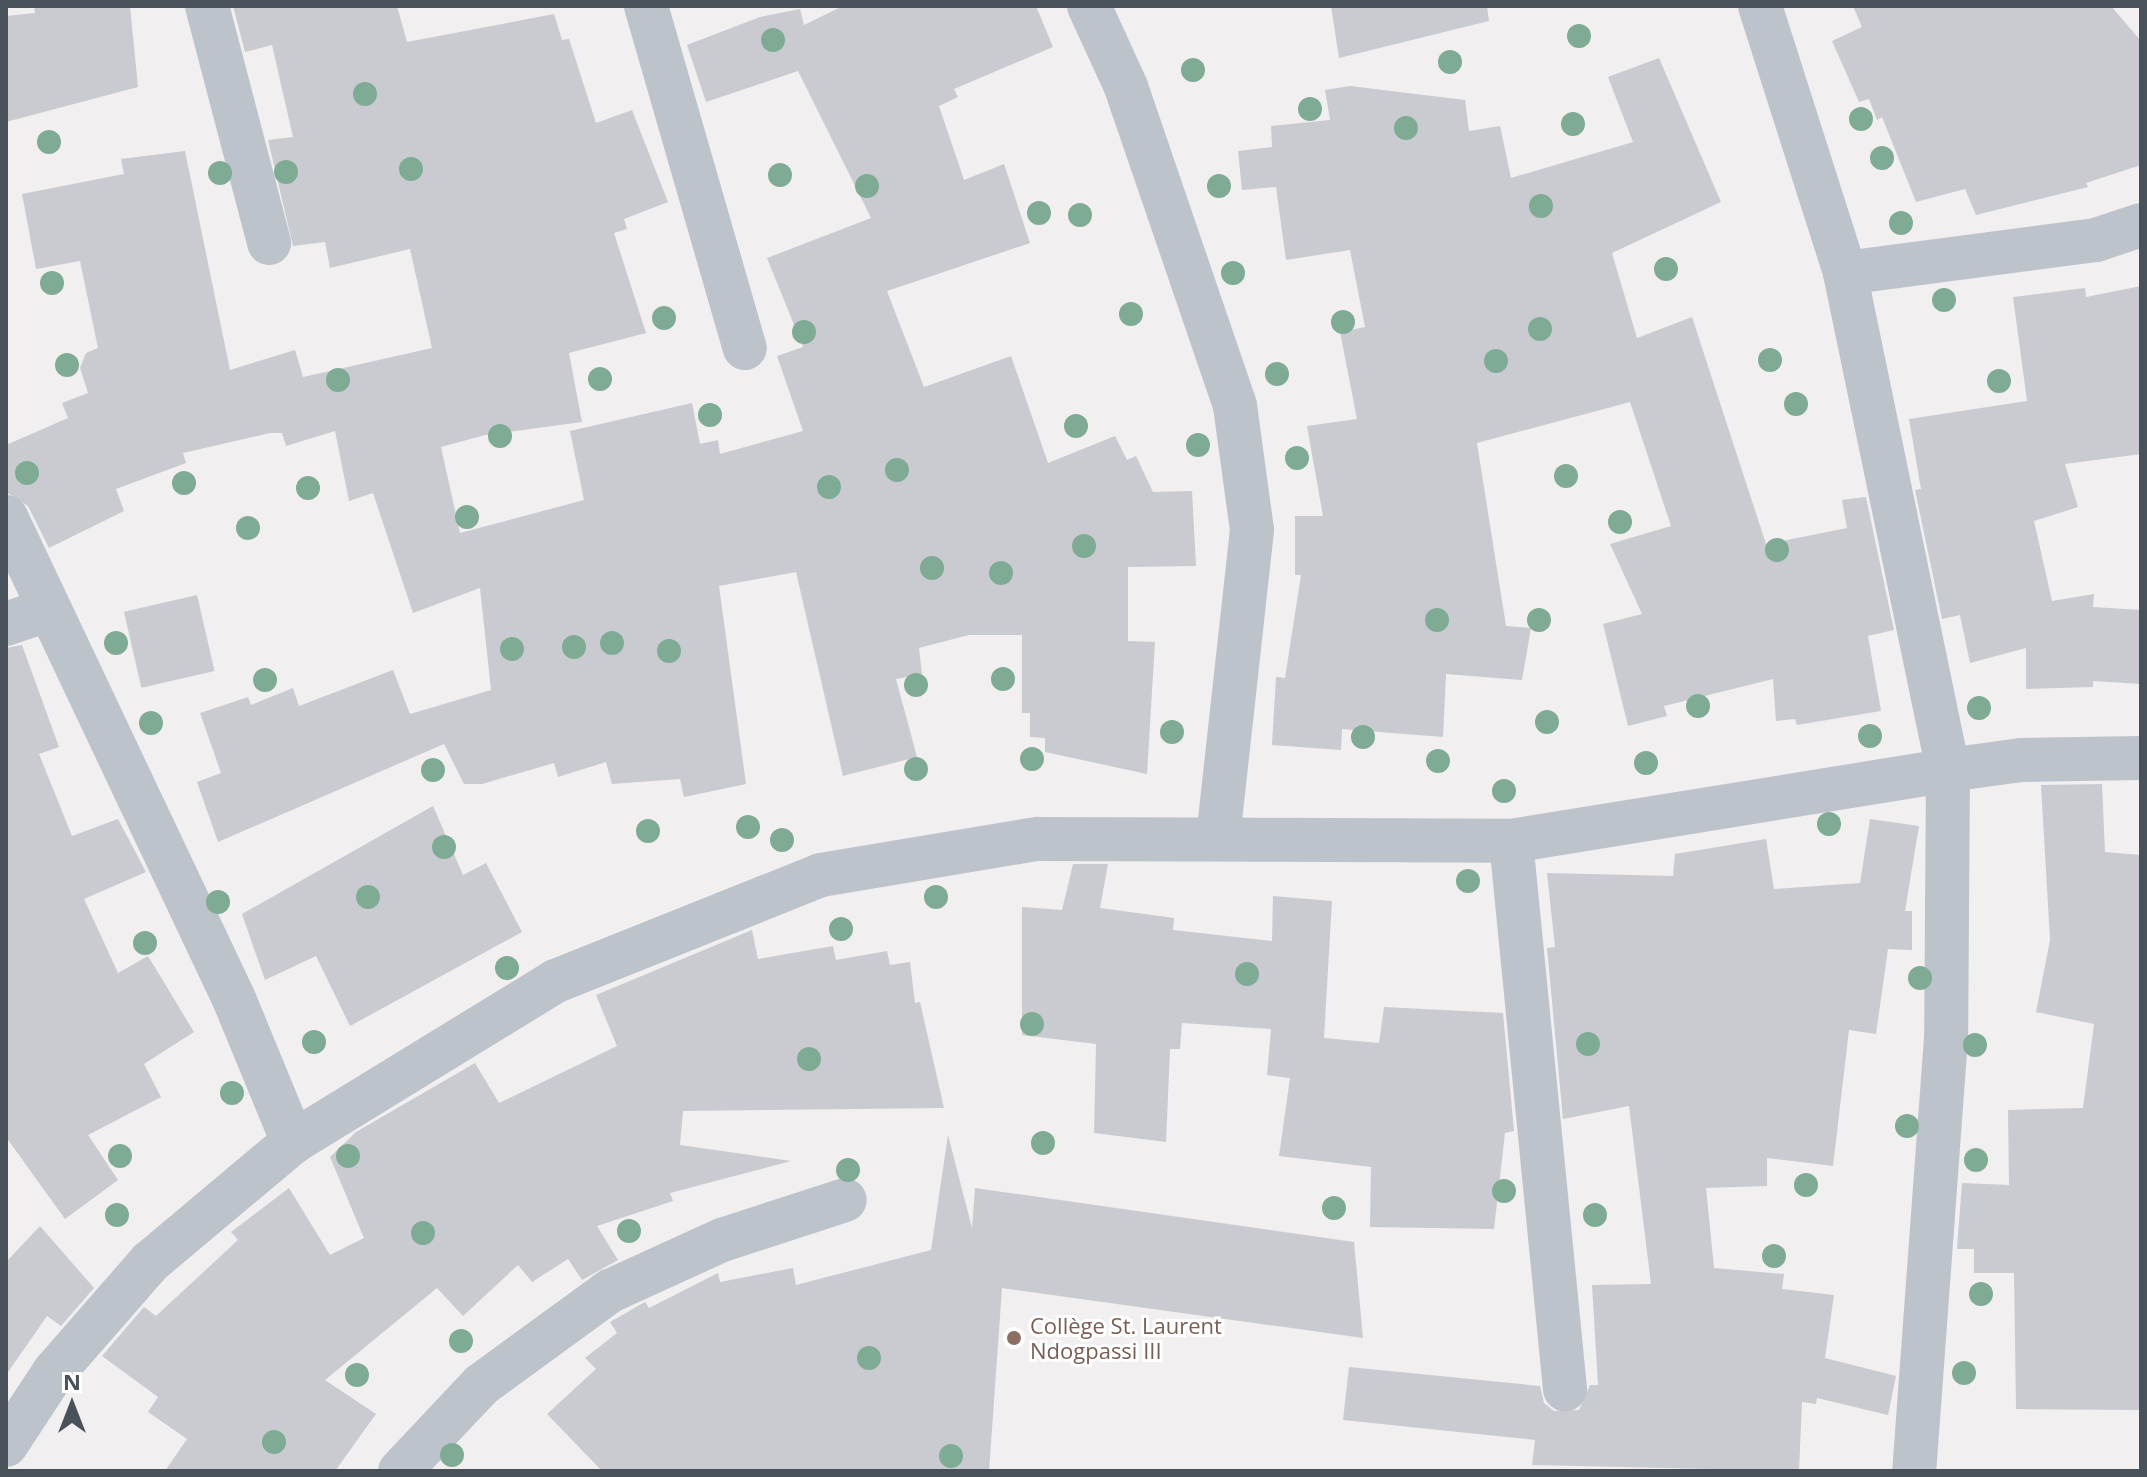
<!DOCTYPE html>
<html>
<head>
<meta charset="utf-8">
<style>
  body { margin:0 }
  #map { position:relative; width:2147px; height:1477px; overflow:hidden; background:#f1efef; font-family:"Open Sans",sans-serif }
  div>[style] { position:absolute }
  .building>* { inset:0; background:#c9cbd1; transform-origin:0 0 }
  .minor>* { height:44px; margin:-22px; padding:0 22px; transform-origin:22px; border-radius:22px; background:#bcc3ca }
  .trees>* { width:24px; height:24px; margin:-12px; border-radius:50%; background:#7fab95 }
  .dots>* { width:22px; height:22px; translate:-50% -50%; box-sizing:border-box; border:4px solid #fff; border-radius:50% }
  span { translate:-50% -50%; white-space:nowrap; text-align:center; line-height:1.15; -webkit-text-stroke:6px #fff; paint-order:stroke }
  .education-label { font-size:22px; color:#785e54 }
  .left { translate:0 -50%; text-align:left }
  .frame { position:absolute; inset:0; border:8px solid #49525a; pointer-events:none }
  .north { position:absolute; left:32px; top:1365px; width:80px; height:80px; -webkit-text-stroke:6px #fff; paint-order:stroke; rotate:0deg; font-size:22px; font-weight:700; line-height:32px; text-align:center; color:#49525a }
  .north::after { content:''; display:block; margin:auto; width:28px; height:36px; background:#49525a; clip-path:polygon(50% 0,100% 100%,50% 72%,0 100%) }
</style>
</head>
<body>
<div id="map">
  <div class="building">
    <i style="clip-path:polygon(34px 6px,130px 6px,138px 87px,6px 122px,6px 16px,35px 13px)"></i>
    <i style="clip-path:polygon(233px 6px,397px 6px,407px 42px,554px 14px,562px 40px,569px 39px,596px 123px,632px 110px,668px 202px,624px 219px,627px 229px,614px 233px,646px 333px,569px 353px,582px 422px,485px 435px,441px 447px,460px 533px,584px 500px,570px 431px,692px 403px,700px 444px,718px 440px,720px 454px,803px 431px,777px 356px,803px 347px,767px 258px,871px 218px,798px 71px,706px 102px,687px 45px,760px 17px,800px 9px,804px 25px,843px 6px,1036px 6px,1053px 47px,954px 89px,958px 97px,939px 106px,964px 180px,1004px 164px,1030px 243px,887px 291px,924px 387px,1011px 356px,1048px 463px,1115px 436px,1127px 460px,1136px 456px,1153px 492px,1192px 491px,1196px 566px,1128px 567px,1128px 641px,1155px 642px,1147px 774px,1045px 752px,1045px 738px,1030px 737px,1030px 713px,1022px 713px,1022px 635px,969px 635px,919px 648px,922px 674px,896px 679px,917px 757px,843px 776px,796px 572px,719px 586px,746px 784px,684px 797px,680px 779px,612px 784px,606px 762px,558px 777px,554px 763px,482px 784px,464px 784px,444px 744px,218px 842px,197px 782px,221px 773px,200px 713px,248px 697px,251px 705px,293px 688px,299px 706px,393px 670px,410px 714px,491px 690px,480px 588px,413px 613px,373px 493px,349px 501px,335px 431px,286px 446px,282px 433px,270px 433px,183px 453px,186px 463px,116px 489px,124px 511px,49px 548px,28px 506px,6px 492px,6px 445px,68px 418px,62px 403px,88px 393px,80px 368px,86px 353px,98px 348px,80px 261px,36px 269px,22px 194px,124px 174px,121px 159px,185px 151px,230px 370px,295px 350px,303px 377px,432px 348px,410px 249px,330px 268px,325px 242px,293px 246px,268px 140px,293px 137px,272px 45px,245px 52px)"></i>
    <i style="clip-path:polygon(1331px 6px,1487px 6px,1489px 21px,1339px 58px)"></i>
    <i style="clip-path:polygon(1853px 6px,2111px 6px,2141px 41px,2141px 165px,2086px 183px,2088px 187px,1976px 215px,1965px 189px,1916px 202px,1882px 117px,1877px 120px,1869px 99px,1859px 102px,1832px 41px,1862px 27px)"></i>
    <i style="clip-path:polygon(1659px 58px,1721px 202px,1612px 253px,1637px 338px,1692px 317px,1766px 544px,1847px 528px,1842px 500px,1866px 497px,1894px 630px,1868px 636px,1881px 711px,1797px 725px,1795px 719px,1776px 721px,1773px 679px,1664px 706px,1667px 716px,1628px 726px,1603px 624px,1642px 614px,1610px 544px,1671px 526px,1630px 402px,1477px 443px,1506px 626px,1531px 628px,1522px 680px,1446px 674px,1443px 737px,1342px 729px,1341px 750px,1272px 745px,1276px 677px,1285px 678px,1301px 575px,1295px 575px,1295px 516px,1323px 516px,1307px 426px,1357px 419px,1340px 332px,1365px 327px,1350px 250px,1286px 260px,1276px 187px,1242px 190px,1238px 151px,1272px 147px,1271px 126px,1330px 120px,1325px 90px,1350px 86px,1465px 100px,1469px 131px,1500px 126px,1511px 178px,1633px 142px,1608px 77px)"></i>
    <i style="clip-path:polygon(2141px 286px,2141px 454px,2065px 464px,2078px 507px,2034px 521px,2052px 601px,2094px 594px,2093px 607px,2141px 610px,2141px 684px,2093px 681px,2093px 687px,2026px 689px,2026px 648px,1970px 663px,1960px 615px,1942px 619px,1915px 490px,1921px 489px,1909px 419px,2027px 401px,2013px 297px,2085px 288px,2086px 297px)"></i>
    <i style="left:197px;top:595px;width:78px;height:75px;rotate:77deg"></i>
    <i style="clip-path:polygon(22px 645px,59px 747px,39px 754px,72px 836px,118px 819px,146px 872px,84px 899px,118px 973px,148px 956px,194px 1032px,144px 1064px,161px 1097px,88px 1135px,118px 1180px,65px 1219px,6px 1137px,6px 648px)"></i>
    <i style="clip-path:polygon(2102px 784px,2105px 852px,2141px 855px,2141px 1410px,2016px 1409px,2014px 1273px,1974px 1273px,1974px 1249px,1957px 1249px,1962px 1183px,2009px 1185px,2008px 1110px,2083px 1108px,2094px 1024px,2036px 1012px,2050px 940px,2041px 785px)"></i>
    <i style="clip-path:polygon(433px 806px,463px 875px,486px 863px,522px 932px,350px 1026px,316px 956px,265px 980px,242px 914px)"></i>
    <i style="clip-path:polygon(1870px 819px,1919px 826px,1905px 911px,1912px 911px,1912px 950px,1888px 949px,1876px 1034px,1849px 1030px,1833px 1166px,1767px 1158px,1767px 1186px,1706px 1188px,1714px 1268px,1784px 1274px,1782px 1289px,1834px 1295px,1825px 1358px,1896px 1376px,1888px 1415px,1817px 1398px,1816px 1404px,1802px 1402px,1799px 1471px,1532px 1465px,1535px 1440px,1343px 1420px,1349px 1367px,1540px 1386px,1544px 1403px,1554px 1411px,1579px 1410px,1590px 1385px,1598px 1385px,1592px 1285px,1651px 1284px,1629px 1106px,1563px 1119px,1547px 948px,1555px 947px,1547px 873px,1673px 876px,1675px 854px,1766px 839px,1774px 889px,1860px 883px)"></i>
    <i style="clip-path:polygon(1073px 864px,1108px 864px,1100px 908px,1174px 918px,1173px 930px,1272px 941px,1273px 896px,1332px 901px,1324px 1038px,1379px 1043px,1384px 1007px,1503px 1013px,1514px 1131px,1505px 1133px,1494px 1229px,1370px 1227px,1371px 1167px,1279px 1156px,1290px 1078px,1267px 1075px,1271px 1029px,1182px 1023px,1180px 1049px,1170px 1049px,1166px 1142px,1094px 1133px,1096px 1044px,1022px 1035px,1022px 907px,1062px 910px)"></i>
    <i style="clip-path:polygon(752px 930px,758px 959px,833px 946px,836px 960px,887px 951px,890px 965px,910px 962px,915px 1003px,920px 1002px,944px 1108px,683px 1111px,680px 1145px,791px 1161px,670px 1193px,673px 1201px,597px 1226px,618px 1260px,582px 1280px,568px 1259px,532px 1282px,518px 1265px,463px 1316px,437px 1288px,325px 1380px,376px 1414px,335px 1471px,165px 1471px,187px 1439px,148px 1412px,158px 1397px,102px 1356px,144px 1307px,156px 1316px,238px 1240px,231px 1232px,289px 1188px,330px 1255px,364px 1238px,330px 1157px,356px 1132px,475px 1063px,499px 1103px,617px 1046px,596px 995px)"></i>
    <i style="clip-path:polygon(948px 1135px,972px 1228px,975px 1188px,1354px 1242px,1363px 1338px,1002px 1288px,989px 1471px,602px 1471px,547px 1414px,596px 1369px,585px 1358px,617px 1333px,610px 1322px,645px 1302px,649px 1308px,718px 1273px,720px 1282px,793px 1268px,796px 1285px,931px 1250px)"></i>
    <i style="clip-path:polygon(40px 1226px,94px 1288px,61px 1326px,47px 1316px,6px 1375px,6px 1262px)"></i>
  </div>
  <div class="minor">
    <i style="left:207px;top:6px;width:245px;rotate:75.3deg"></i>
    <i style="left:646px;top:6px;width:356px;rotate:73.9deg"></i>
    <i style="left:1089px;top:6px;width:89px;rotate:65.4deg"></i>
    <i style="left:1126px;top:87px;width:337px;rotate:71.1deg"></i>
    <i style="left:1235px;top:406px;width:125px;rotate:82.2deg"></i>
    <i style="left:1252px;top:530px;width:308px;rotate:96.3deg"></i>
    <i style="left:1760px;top:6px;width:280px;rotate:72.3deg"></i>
    <i style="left:1845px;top:273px;width:508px;rotate:78.29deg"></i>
    <i style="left:1948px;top:770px;width:268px;rotate:90.4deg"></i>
    <i style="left:1946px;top:1038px;width:434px;rotate:94.2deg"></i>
    <i style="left:1845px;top:273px;width:253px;rotate:-7.5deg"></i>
    <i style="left:2096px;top:240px;width:47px;rotate:-18.4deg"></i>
    <i style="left:6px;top:517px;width:533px;rotate:64.68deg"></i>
    <i style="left:234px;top:999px;width:155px;rotate:67.6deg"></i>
    <i style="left:6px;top:624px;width:43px;rotate:-18.9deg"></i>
    <i style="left:1511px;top:841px;width:551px;rotate:84.37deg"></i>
    <i style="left:6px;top:1445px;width:87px;rotate:-56.7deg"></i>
    <i style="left:54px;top:1372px;width:146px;rotate:-48.9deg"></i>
    <i style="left:150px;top:1262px;width:187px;rotate:-40deg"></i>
    <i style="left:293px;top:1142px;width:308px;rotate:-31.5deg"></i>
    <i style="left:556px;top:981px;width:285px;rotate:-21.8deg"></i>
    <i style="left:821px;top:875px;width:219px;rotate:-9.5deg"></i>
    <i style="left:1037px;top:839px;width:474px;rotate:0.2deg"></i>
    <i style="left:1511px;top:841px;width:443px;rotate:-9.2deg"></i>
    <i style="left:1948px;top:770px;width:74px;rotate:-7.8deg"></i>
    <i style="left:2021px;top:760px;width:120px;rotate:-1deg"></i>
    <i style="left:400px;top:1471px;width:118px;rotate:-46.7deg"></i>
    <i style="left:481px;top:1385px;width:160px;rotate:-36.1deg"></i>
    <i style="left:610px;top:1291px;width:123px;rotate:-24.5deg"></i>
    <i style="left:722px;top:1240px;width:129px;rotate:-18deg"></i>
  </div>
  <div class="trees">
    <i style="left:1579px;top:36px"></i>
    <i style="left:773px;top:40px"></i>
    <i style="left:1450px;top:62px"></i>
    <i style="left:1193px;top:70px"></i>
    <i style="left:365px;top:94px"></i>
    <i style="left:1310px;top:109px"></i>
    <i style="left:1861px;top:119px"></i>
    <i style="left:1573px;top:124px"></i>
    <i style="left:1406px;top:128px"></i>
    <i style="left:49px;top:142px"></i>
    <i style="left:1882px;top:158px"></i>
    <i style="left:411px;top:169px"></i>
    <i style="left:286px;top:172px"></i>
    <i style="left:220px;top:173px"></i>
    <i style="left:780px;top:175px"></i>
    <i style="left:867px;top:186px"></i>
    <i style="left:1219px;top:186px"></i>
    <i style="left:1541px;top:206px"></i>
    <i style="left:1039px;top:213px"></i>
    <i style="left:1080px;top:215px"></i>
    <i style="left:1901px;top:223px"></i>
    <i style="left:1666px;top:269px"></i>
    <i style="left:1233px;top:273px"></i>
    <i style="left:52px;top:283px"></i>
    <i style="left:1944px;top:300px"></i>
    <i style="left:1131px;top:314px"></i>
    <i style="left:664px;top:318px"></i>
    <i style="left:1343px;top:322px"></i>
    <i style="left:1540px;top:329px"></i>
    <i style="left:804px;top:332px"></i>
    <i style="left:1770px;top:360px"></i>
    <i style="left:1496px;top:361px"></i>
    <i style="left:67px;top:365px"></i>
    <i style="left:1277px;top:374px"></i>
    <i style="left:600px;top:379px"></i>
    <i style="left:338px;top:380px"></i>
    <i style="left:1999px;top:381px"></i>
    <i style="left:1796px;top:404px"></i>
    <i style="left:710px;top:415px"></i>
    <i style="left:1076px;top:426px"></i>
    <i style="left:500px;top:436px"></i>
    <i style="left:1198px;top:445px"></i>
    <i style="left:1297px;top:458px"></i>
    <i style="left:897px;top:470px"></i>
    <i style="left:27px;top:473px"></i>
    <i style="left:1566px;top:476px"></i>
    <i style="left:184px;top:483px"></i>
    <i style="left:829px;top:487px"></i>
    <i style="left:308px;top:488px"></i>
    <i style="left:467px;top:517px"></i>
    <i style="left:1620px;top:522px"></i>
    <i style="left:248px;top:528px"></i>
    <i style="left:1084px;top:546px"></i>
    <i style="left:1777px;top:550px"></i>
    <i style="left:932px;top:568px"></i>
    <i style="left:1001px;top:573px"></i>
    <i style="left:1437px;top:620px"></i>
    <i style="left:1539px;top:620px"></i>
    <i style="left:116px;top:643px"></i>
    <i style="left:612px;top:643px"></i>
    <i style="left:574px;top:647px"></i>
    <i style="left:512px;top:649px"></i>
    <i style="left:669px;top:651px"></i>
    <i style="left:1003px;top:679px"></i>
    <i style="left:265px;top:680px"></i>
    <i style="left:916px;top:685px"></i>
    <i style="left:1698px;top:706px"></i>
    <i style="left:1979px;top:708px"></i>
    <i style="left:1547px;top:722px"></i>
    <i style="left:151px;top:723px"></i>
    <i style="left:1172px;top:732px"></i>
    <i style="left:1870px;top:736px"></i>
    <i style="left:1363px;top:737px"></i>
    <i style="left:1032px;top:759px"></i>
    <i style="left:1438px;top:761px"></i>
    <i style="left:1646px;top:763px"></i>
    <i style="left:916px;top:769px"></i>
    <i style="left:433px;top:770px"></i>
    <i style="left:1504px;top:791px"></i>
    <i style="left:1829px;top:824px"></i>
    <i style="left:748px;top:827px"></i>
    <i style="left:648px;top:831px"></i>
    <i style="left:782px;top:840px"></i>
    <i style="left:444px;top:847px"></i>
    <i style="left:1468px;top:881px"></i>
    <i style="left:368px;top:897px"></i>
    <i style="left:936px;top:897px"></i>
    <i style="left:218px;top:902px"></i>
    <i style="left:841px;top:929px"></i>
    <i style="left:145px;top:943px"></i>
    <i style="left:507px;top:968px"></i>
    <i style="left:1247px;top:974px"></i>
    <i style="left:1920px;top:978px"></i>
    <i style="left:1032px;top:1024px"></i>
    <i style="left:314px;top:1042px"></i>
    <i style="left:1588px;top:1044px"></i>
    <i style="left:1975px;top:1045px"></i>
    <i style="left:809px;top:1059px"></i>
    <i style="left:232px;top:1093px"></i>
    <i style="left:1907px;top:1126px"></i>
    <i style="left:1043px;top:1143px"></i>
    <i style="left:120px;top:1156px"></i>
    <i style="left:348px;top:1156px"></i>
    <i style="left:1976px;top:1160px"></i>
    <i style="left:848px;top:1170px"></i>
    <i style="left:1806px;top:1185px"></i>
    <i style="left:1504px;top:1191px"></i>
    <i style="left:1334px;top:1208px"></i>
    <i style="left:117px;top:1215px"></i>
    <i style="left:1595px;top:1215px"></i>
    <i style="left:629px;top:1231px"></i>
    <i style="left:423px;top:1233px"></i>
    <i style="left:1774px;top:1256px"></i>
    <i style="left:1981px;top:1294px"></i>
    <i style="left:461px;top:1341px"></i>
    <i style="left:869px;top:1358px"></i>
    <i style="left:1964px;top:1373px"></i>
    <i style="left:357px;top:1375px"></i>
    <i style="left:274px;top:1442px"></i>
    <i style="left:452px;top:1455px"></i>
    <i style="left:951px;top:1456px"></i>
  </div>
  <div class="dots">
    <i style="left:1014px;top:1338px;background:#8d6e63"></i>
  </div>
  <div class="education-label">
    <span class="left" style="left:1030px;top:1338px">Collège St. Laurent<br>Ndogpassi III</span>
  </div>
  <div class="frame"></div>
  <div class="north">N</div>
</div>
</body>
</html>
